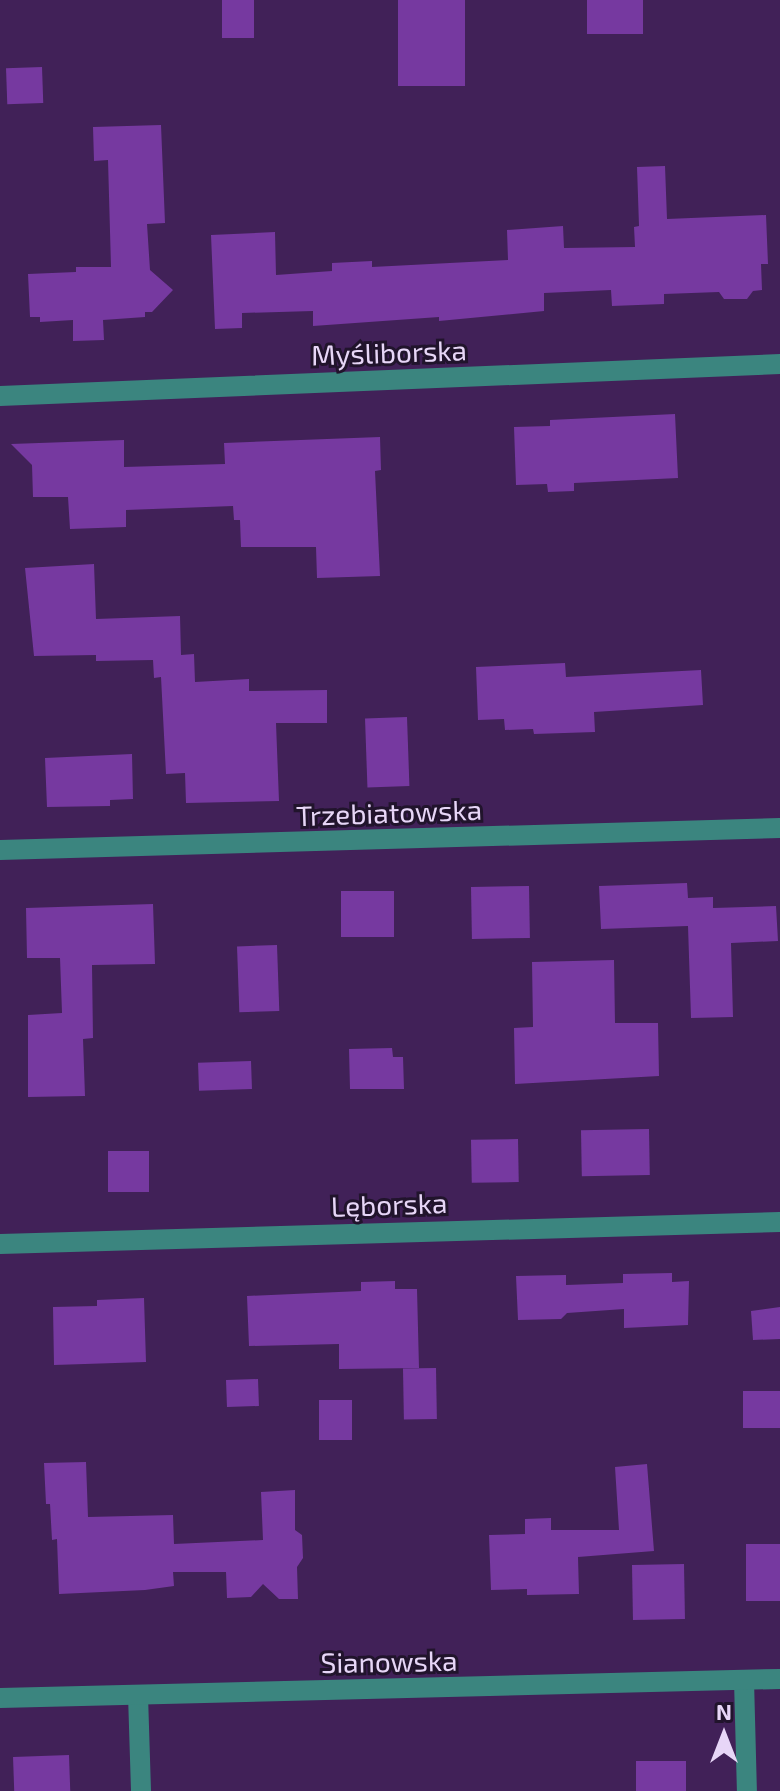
<!DOCTYPE html>
<html>
<head>
<meta charset="utf-8">
<style>
  body { margin:0 }
  #map { position:relative; width:780px; height:1791px; overflow:hidden; background:#412158; font-family:"Exo 2",sans-serif }
  div>[style] { position:absolute }
  .building>* { inset:0; background:#7639a0; transform-origin:0 0 }
  .minor>* { height:20px; margin:-10px; padding:0 10px; transform-origin:10px; border-radius:10px; background:#3b857f }
  span { translate:-50% -50%; white-space:nowrap; text-align:center; line-height:1.15; -webkit-text-stroke:6px #21142c; paint-order:stroke }
  .street-label { font-size:28px; color:#e7d6f7 }
  .north { position:absolute; left:684px; top:1695px; width:80px; height:80px; -webkit-text-stroke:6px #21142c; paint-order:stroke; rotate:0deg; font-size:22px; font-weight:700; line-height:32px; text-align:center; color:#e7d6f7 }
  .north::after { content:''; display:block; margin:auto; width:28px; height:36px; background:#e7d6f7; clip-path:polygon(50% 0,100% 100%,50% 72%,0 100%) }
</style>
</head>
<body>
<div id="map">
  <div class="building">
    <i style="left:222px;top:0;width:32px;height:38px"></i>
    <i style="left:398px;top:0;width:67px;height:86px"></i>
    <i style="left:587px;top:0;width:56px;height:34px"></i>
    <i style="left:42px;top:67px;width:36px;height:36px;rotate:88deg"></i>
    <i style="clip-path:polygon(161px 125px,165px 223px,147px 224px,150px 270px,173px 290px,152px 312px,145px 312px,145px 317px,103px 320px,104px 340px,73px 341px,73px 320px,40px 322px,40px 317px,30px 317px,28px 274px,76px 272px,76px 267px,111px 267px,108px 160px,94px 161px,93px 127px)"></i>
    <i style="clip-path:polygon(665px 166px,667px 219px,766px 215px,768px 264px,761px 264px,762px 290px,753px 291px,747px 299px,724px 299px,719px 292px,664px 294px,664px 304px,612px 306px,611px 290px,544px 293px,544px 311px,439px 321px,439px 317px,313px 326px,313px 311px,242px 313px,242px 328px,215px 329px,211px 235px,275px 232px,276px 275px,332px 271px,332px 263px,372px 261px,372px 267px,508px 260px,507px 230px,563px 226px,564px 248px,635px 247px,634px 227px,639px 226px,637px 167px)"></i>
    <i style="clip-path:polygon(675px 414px,678px 478px,574px 483px,574px 491px,548px 492px,547px 484px,516px 485px,514px 427px,550px 426px,550px 420px)"></i>
    <i style="clip-path:polygon(380px 437px,381px 470px,375px 471px,380px 576px,317px 578px,316px 547px,241px 547px,240px 520px,234px 520px,233px 506px,126px 510px,126px 527px,70px 529px,68px 497px,33px 497px,32px 465px,11px 444px,124px 440px,124px 467px,225px 464px,224px 443px)"></i>
    <i style="clip-path:polygon(94px 564px,96px 619px,180px 616px,181px 655px,194px 654px,195px 682px,249px 679px,249px 691px,327px 690px,327px 723px,276px 723px,279px 801px,186px 803px,185px 773px,166px 774px,161px 677px,154px 678px,153px 660px,96px 661px,96px 655px,34px 656px,25px 568px)"></i>
    <i style="clip-path:polygon(565px 663px,566px 677px,701px 670px,703px 705px,594px 712px,595px 732px,534px 734px,533px 729px,505px 730px,504px 719px,478px 720px,476px 667px)"></i>
    <i style="left:407px;top:717px;width:69px;height:42px;rotate:88deg"></i>
    <i style="clip-path:polygon(132px 754px,133px 799px,110px 800px,110px 806px,47px 807px,45px 758px)"></i>
    <i style="clip-path:polygon(687px 883px,688px 898px,713px 897px,713px 908px,776px 906px,778px 941px,731px 943px,733px 1017px,691px 1018px,688px 926px,601px 929px,599px 886px)"></i>
    <i style="left:529px;top:886px;width:52px;height:58px;rotate:89deg"></i>
    <i style="left:394px;top:891px;width:46px;height:53px;rotate:90deg"></i>
    <i style="clip-path:polygon(153px 904px,155px 964px,92px 965px,93px 1038px,83px 1039px,85px 1096px,28px 1097px,28px 1015px,62px 1013px,60px 958px,27px 958px,26px 908px)"></i>
    <i style="left:277px;top:945px;width:66px;height:40px;rotate:88deg"></i>
    <i style="clip-path:polygon(614px 960px,615px 1023px,658px 1023px,659px 1076px,515px 1084px,514px 1028px,533px 1027px,532px 962px)"></i>
    <i style="clip-path:polygon(392px 1048px,393px 1057px,403px 1057px,404px 1089px,350px 1089px,349px 1049px)"></i>
    <i style="left:251px;top:1061px;width:28px;height:53px;rotate:88deg"></i>
    <i style="left:649px;top:1129px;width:46px;height:68px;rotate:89deg"></i>
    <i style="left:518px;top:1139px;width:43px;height:47px;rotate:89deg"></i>
    <i style="left:149px;top:1151px;width:41px;height:41px;rotate:90deg"></i>
    <i style="clip-path:polygon(672px 1273px,672px 1282px,689px 1281px,688px 1325px,624px 1328px,624px 1309px,567px 1313px,561px 1319px,518px 1320px,516px 1276px,566px 1275px,566px 1285px,623px 1283px,623px 1274px)"></i>
    <i style="clip-path:polygon(395px 1281px,395px 1289px,417px 1289px,419px 1368px,339px 1369px,339px 1344px,249px 1346px,247px 1296px,361px 1291px,361px 1282px)"></i>
    <i style="clip-path:polygon(144px 1298px,146px 1362px,54px 1365px,53px 1307px,97px 1306px,97px 1300px)"></i>
    <i style="clip-path:polygon(780px 1307px,780px 1339px,753px 1340px,751px 1311px)"></i>
    <i style="left:436px;top:1368px;width:51px;height:33px;rotate:89deg"></i>
    <i style="left:258px;top:1379px;width:27px;height:32px;rotate:88deg"></i>
    <i style="left:780px;top:1391px;width:37px;height:37px;rotate:90deg"></i>
    <i style="left:352px;top:1400px;width:40px;height:33px;rotate:90deg"></i>
    <i style="clip-path:polygon(86px 1462px,88px 1517px,173px 1515px,174px 1544px,263px 1540px,261px 1492px,295px 1490px,295px 1530px,302px 1535px,303px 1558px,297px 1567px,298px 1599px,279px 1599px,263px 1584px,251px 1597px,227px 1598px,226px 1572px,173px 1572px,174px 1586px,145px 1590px,59px 1594px,57px 1539px,52px 1540px,50px 1504px,46px 1504px,44px 1463px)"></i>
    <i style="clip-path:polygon(647px 1464px,654px 1551px,578px 1557px,579px 1594px,527px 1595px,527px 1589px,491px 1590px,489px 1535px,525px 1534px,525px 1519px,551px 1518px,551px 1530px,619px 1530px,615px 1467px)"></i>
    <i style="left:780px;top:1544px;width:57px;height:34px;rotate:90deg"></i>
    <i style="left:684px;top:1564px;width:55px;height:52px;rotate:89deg"></i>
    <i style="left:69px;top:1755px;width:36px;height:56px;rotate:88deg"></i>
    <i style="left:686px;top:1761px;width:30px;height:50px;rotate:90deg"></i>
  </div>
  <div class="minor">
    <i style="left:0;top:396px;width:781px;rotate:-2.35deg"></i>
    <i style="left:0;top:850px;width:780px;rotate:-1.62deg"></i>
    <i style="left:0;top:1244px;width:780px;rotate:-1.62deg"></i>
    <i style="left:744px;top:1680px;width:111px;rotate:88.5deg"></i>
    <i style="left:138px;top:1695px;width:96px;rotate:88.2deg"></i>
    <i style="left:0;top:1698px;width:780px;rotate:-1.4deg"></i>
  </div>
  <div class="street-label">
    <span style="left:389px;top:352px;rotate:-2deg">Myśliborska</span>
    <span style="left:389px;top:812px;rotate:-2deg">Trzebiatowska</span>
    <span style="left:389px;top:1204px;rotate:-2deg">Lęborska</span>
    <span style="left:389px;top:1661px;rotate:-1deg">Sianowska</span>
  </div>
  <div class="north">N</div>
</div>
</body>
</html>
